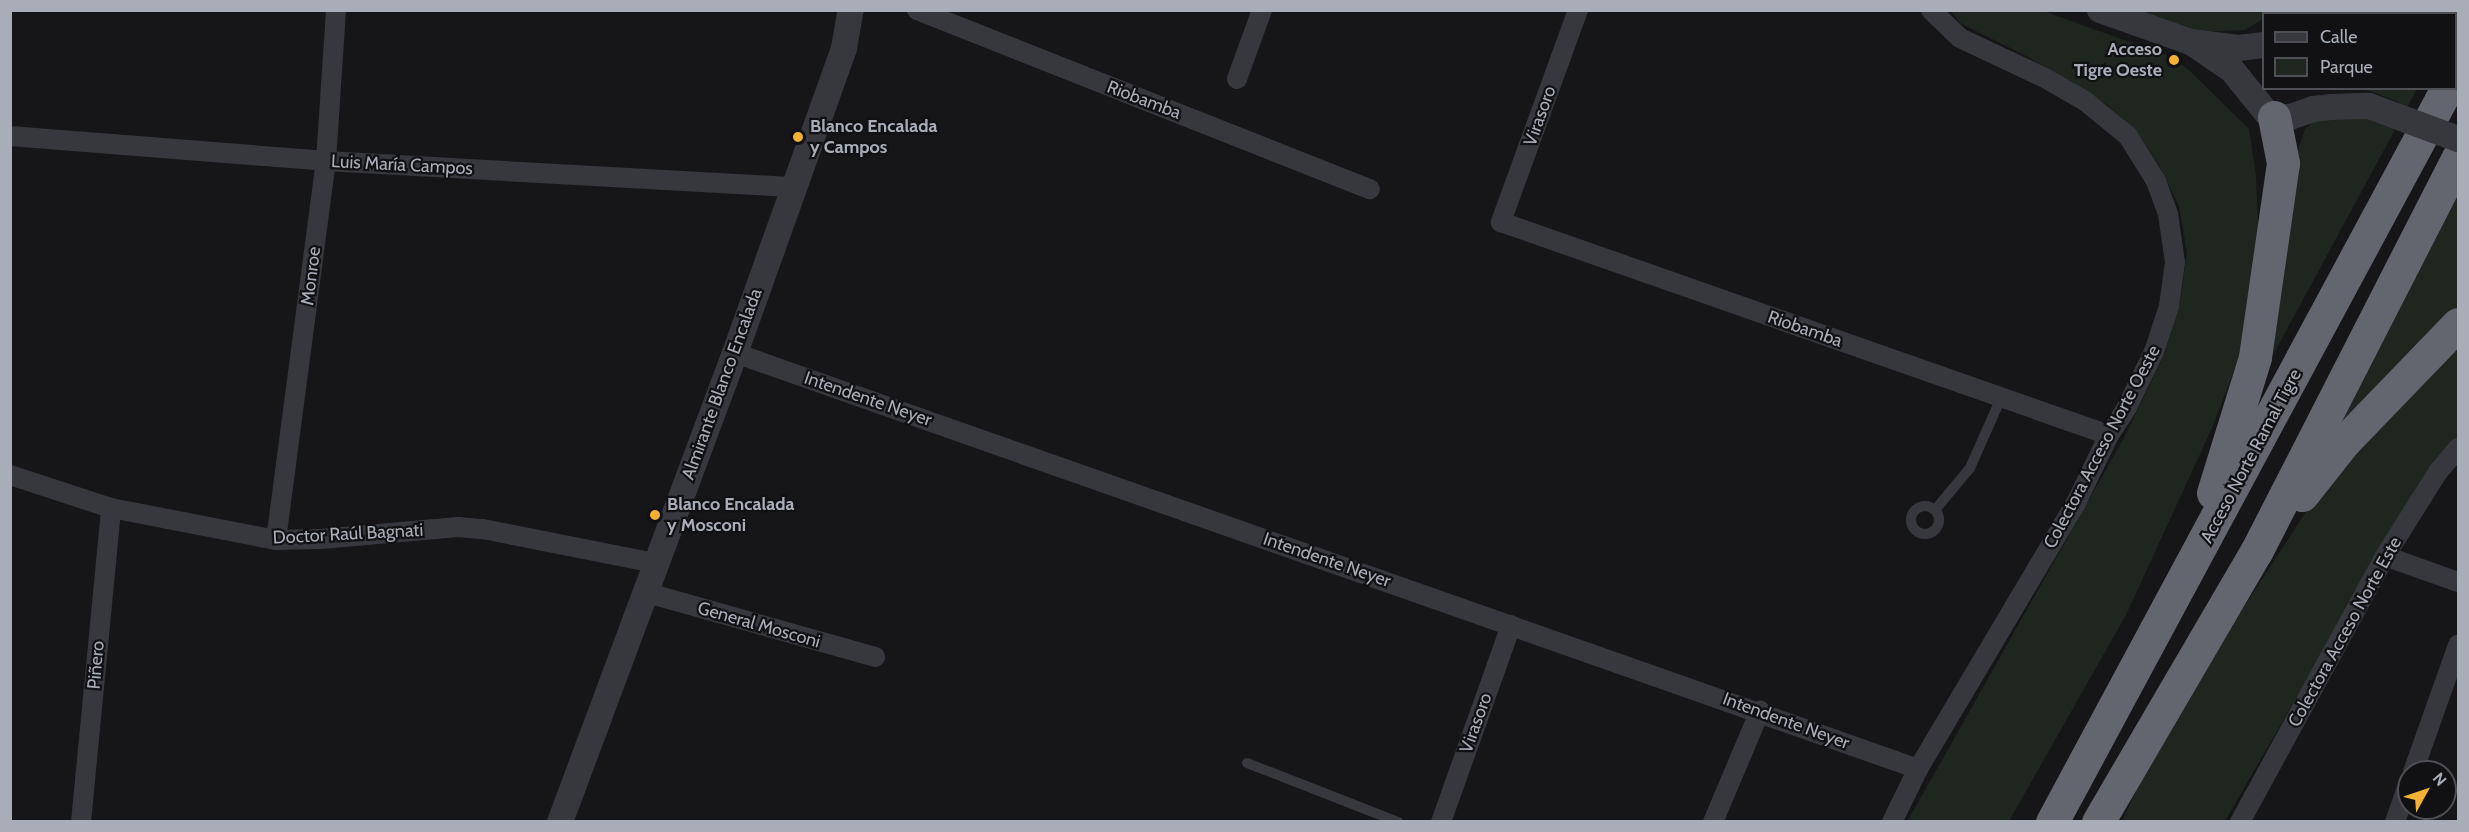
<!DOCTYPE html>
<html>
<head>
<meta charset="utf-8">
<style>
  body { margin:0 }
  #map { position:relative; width:2469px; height:832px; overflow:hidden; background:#161618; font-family:Cabin,sans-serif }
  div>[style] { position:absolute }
  .green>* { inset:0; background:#1e261f }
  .service>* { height:10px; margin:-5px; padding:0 5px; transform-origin:5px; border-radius:5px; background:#37383d }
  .service>.ring { margin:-5px; padding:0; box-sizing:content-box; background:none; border:10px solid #37383d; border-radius:50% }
  .minor>* { height:20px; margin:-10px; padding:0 10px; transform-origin:10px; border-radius:10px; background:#37383d }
  .tertiary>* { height:26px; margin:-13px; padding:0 13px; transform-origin:13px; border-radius:13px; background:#37383d }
  .motorway>* { height:33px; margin:-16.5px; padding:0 16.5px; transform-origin:16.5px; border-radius:16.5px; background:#63666e }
  .tertiary-bridge>* { height:26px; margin:-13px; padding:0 13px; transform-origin:13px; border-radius:13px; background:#37383d }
  .dots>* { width:16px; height:16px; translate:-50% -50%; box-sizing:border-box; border:3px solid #111113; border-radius:50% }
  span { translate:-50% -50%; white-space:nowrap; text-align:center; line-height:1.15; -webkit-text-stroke:4.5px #111113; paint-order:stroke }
  .poi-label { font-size:18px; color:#a8adb8; font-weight:700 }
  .right { translate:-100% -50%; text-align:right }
  .left { translate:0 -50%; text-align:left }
  .street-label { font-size:18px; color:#a8adb8 }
  .frame { position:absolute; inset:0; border:12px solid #a8adb8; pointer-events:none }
  .legend { position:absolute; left:2262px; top:12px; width:195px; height:78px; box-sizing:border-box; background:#111113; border:2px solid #4d4f55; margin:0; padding:8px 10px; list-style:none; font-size:18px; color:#a8adb8 }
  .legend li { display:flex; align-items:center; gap:12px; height:30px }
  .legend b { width:30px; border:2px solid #4d4f55 }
  .north { position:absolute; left:2397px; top:760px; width:60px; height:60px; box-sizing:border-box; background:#111113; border:2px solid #4d4f55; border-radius:50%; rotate:50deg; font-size:16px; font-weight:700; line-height:24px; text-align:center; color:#a8adb8 }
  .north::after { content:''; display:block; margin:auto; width:21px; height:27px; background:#f2b134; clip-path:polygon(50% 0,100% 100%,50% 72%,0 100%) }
</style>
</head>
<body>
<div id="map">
  <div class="green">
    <i style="clip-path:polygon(1950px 10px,2043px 11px,2169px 56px,2189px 70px,2249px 129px,2256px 176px,2260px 264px,2245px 342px,2212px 428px,2126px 615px,2009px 821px,1907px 822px,2125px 436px,2165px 353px,2180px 302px,2187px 253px,2179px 206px,2159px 165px,2136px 131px,2106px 104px,2030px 58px,1960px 23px)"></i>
    <i style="clip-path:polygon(2134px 11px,2328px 11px,2324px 14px,2264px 14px,2263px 19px,2245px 30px,2192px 32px)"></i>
    <i style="clip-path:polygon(2364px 89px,2417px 89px,2240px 416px,2291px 171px,2305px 129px,2320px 116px,2352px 113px,2387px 127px,2399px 102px)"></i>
    <i style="clip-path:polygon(2458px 188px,2458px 307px,2330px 434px)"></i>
    <i style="clip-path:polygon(2458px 339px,2458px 437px,2435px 465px,2385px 544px,2225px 821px,2122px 822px,2138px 786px,2212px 656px,2313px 501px,2351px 451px)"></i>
  </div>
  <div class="service">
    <i class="ring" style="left:1911px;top:506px;width:18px;height:18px"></i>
    <i style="left:1935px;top:510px;width:55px;rotate:-50.2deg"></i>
    <i style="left:1970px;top:468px;width:77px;rotate:-66.1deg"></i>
    <i style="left:1247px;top:763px;width:162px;rotate:21.3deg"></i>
  </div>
  <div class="minor">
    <i style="left:917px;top:10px;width:487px;rotate:21.6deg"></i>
    <i style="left:1578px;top:10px;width:226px;rotate:110deg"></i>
    <i style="left:1501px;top:222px;width:644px;rotate:19.31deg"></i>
    <i style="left:1237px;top:79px;width:73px;rotate:-70.1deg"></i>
    <i style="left:10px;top:136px;width:317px;rotate:4.5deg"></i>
    <i style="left:326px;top:161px;width:468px;rotate:3.2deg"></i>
    <i style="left:735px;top:353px;width:1254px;rotate:19.37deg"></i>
    <i style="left:10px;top:475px;width:106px;rotate:18.1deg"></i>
    <i style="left:111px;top:508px;width:168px;rotate:11deg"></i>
    <i style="left:276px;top:540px;width:45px;rotate:-1.3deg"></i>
    <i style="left:321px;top:539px;width:138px;rotate:-5deg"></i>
    <i style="left:458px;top:527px;width:25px;rotate:5deg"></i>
    <i style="left:483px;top:529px;width:175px;rotate:11.2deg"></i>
    <i style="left:276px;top:540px;width:382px;rotate:-82.5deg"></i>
    <i style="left:326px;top:161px;width:151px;rotate:-86.2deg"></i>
    <i style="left:2385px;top:556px;width:77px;rotate:19.6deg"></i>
    <i style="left:644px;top:592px;width:240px;rotate:15.7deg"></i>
    <i style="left:2413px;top:772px;width:135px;rotate:-70.5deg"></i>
    <i style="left:81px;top:822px;width:315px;rotate:-84.5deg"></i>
    <i style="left:1441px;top:822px;width:209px;rotate:-70.4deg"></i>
    <i style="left:1713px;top:822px;width:121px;rotate:-67.1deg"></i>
    <i style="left:1892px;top:822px;width:59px;rotate:-63.9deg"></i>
    <i style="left:1918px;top:769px;width:309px;rotate:-59.3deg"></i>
    <i style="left:2076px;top:503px;width:76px;rotate:-64.1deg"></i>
    <i style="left:2109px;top:435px;width:33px;rotate:-57deg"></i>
    <i style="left:2127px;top:407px;width:61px;rotate:-63.9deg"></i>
    <i style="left:2154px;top:352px;width:48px;rotate:-71.9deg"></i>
    <i style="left:2169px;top:306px;width:44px;rotate:-82.2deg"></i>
    <i style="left:2175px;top:262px;width:49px;rotate:-98.3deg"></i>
    <i style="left:2168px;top:214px;width:35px;rotate:-110deg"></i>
    <i style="left:2156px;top:181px;width:53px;rotate:-121.9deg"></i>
    <i style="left:2128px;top:136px;width:55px;rotate:-140.9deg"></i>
    <i style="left:2085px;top:101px;width:46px;rotate:-150.1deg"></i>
    <i style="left:2045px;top:78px;width:94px;rotate:-154.8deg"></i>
    <i style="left:1960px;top:38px;width:40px;rotate:-136deg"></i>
    <i style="left:2240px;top:822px;width:303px;rotate:-61.4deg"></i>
    <i style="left:2385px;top:556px;width:99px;rotate:-57.8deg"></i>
    <i style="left:2438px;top:472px;width:31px;rotate:-50deg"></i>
    <i style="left:2395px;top:822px;width:42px;rotate:-70.7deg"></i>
  </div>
  <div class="tertiary">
    <i style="left:2100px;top:10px;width:96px;rotate:19.4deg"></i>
    <i style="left:2191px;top:42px;width:48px;rotate:7.1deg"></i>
    <i style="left:2239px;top:48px;width:25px;rotate:-7deg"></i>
    <i style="left:2191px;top:42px;width:50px;rotate:34.3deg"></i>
    <i style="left:2232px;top:70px;width:54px;rotate:51deg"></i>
    <i style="left:2266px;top:112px;width:9px;rotate:32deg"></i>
    <i style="left:2274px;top:117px;width:16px"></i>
    <i style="left:2290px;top:117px;width:24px;rotate:-19deg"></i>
    <i style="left:2313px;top:109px;width:18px;rotate:-6deg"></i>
    <i style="left:2331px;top:107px;width:38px;rotate:-2deg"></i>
    <i style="left:560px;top:822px;width:501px;rotate:-69.54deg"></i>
    <i style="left:735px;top:353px;width:324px;rotate:-70.3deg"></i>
    <i style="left:844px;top:48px;width:39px;rotate:-80deg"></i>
  </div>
  <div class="motorway">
    <i style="left:2356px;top:14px;width:6px;rotate:-45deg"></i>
    <i style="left:2213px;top:493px;width:142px;rotate:-72.8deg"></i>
    <i style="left:2255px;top:357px;width:196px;rotate:-81.8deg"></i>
    <i style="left:2283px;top:163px;width:47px;rotate:-101.1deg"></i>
    <i style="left:2302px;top:495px;width:66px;rotate:-51.7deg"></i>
    <i style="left:2343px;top:443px;width:165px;rotate:-46deg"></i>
    <i style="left:2052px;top:822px;width:834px;rotate:-61.71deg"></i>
    <i style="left:2098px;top:822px;width:313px;rotate:-59.7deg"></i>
    <i style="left:2256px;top:552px;width:444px;rotate:-62.9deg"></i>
  </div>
  <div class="tertiary-bridge">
    <i style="left:2369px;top:106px;width:95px;rotate:20.3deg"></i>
  </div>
  <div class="dots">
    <i style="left:2174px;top:60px;background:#f2b134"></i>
    <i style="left:798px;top:137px;background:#f2b134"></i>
    <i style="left:655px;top:515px;background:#f2b134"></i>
  </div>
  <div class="poi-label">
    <span class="right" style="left:2162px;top:60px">Acceso<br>Tigre Oeste</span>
    <span class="left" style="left:810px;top:137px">Blanco Encalada<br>y Campos</span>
    <span class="left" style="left:667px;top:515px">Blanco Encalada<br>y Mosconi</span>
  </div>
  <div class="street-label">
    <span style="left:1144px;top:100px;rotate:21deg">Riobamba</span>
    <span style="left:1540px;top:116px;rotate:-70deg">Virasoro</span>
    <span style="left:402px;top:165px;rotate:3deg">Luis María Campos</span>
    <span style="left:311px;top:276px;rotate:-83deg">Monroe</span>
    <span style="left:1805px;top:329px;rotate:19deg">Riobamba</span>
    <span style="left:722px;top:384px;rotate:-70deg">Almirante Blanco Encalada</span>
    <span style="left:868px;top:399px;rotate:19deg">Intendente Neyer</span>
    <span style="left:2102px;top:447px;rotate:-62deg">Colectora Acceso Norte Oeste</span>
    <span style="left:2251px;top:456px;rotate:-62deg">Acceso Norte Ramal Tigre</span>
    <span style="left:348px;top:534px;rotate:-3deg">Doctor Raúl Bagnati</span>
    <span style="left:1327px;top:560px;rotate:19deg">Intendente Neyer</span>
    <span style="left:759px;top:625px;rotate:16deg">General Mosconi</span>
    <span style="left:2345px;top:632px;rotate:-61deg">Colectora Acceso Norte Este</span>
    <span style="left:96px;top:665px;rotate:-85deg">Piñero</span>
    <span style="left:1786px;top:721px;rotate:20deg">Intendente Neyer</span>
    <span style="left:1476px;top:723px;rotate:-70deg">Virasoro</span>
  </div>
  <div class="frame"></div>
  <ul class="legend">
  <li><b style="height:8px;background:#37383d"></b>Calle</li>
  <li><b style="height:16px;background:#1e261f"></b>Parque</li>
  </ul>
  <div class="north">N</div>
</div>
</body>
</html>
